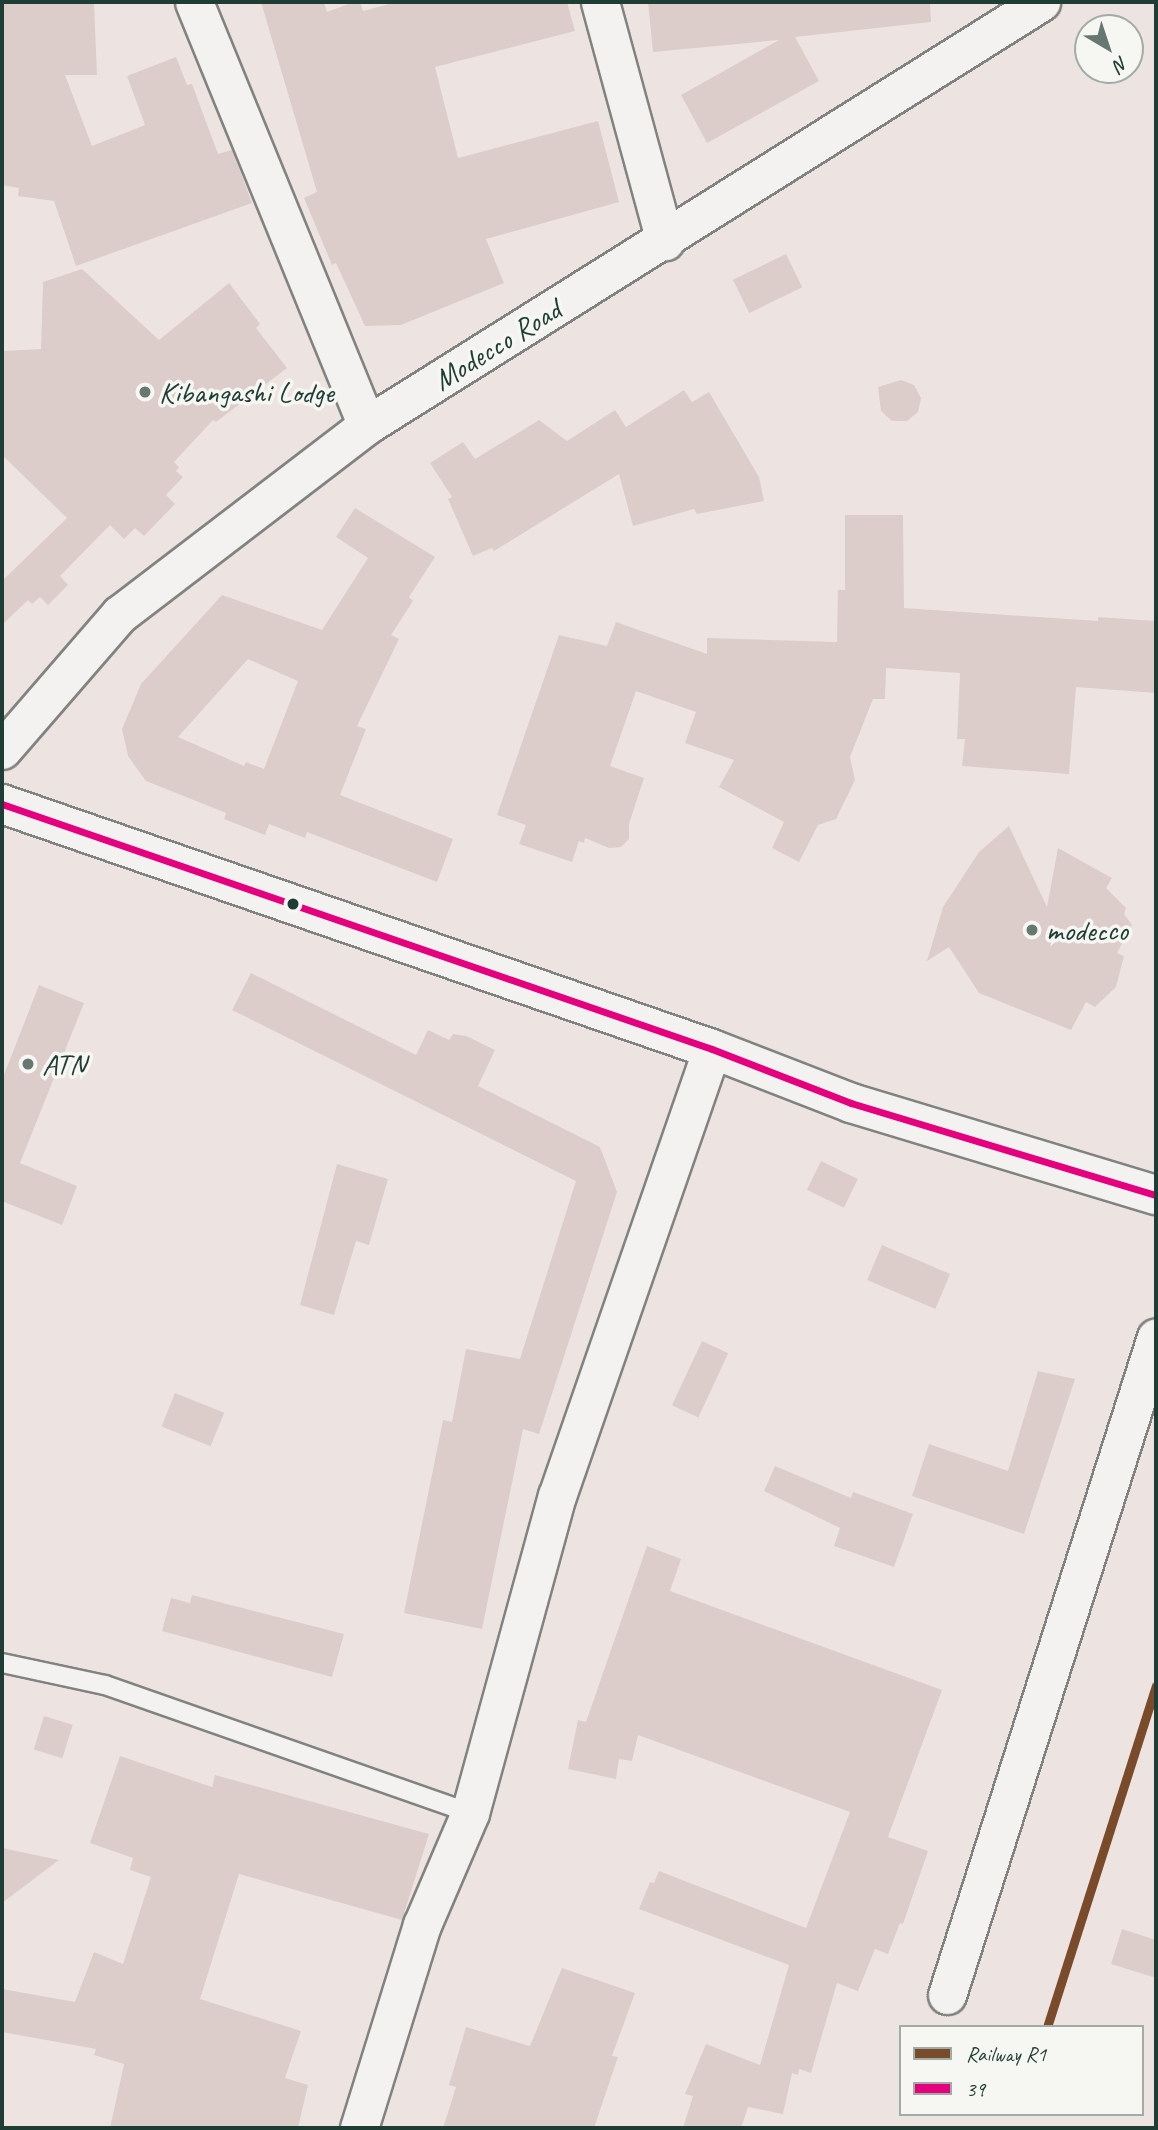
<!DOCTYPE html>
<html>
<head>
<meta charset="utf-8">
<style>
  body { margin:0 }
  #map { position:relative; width:1158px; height:2130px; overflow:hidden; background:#ede4e1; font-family:Caveat,sans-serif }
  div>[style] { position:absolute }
  .building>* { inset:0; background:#dccdcb; transform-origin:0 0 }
  .roads { filter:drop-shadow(2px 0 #818380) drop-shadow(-2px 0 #818380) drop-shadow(0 2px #818380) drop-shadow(0 -2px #818380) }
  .service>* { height:18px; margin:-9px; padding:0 9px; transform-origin:9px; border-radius:9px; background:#f4f2f0 }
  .minor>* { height:37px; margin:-18.5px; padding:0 18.5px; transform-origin:18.5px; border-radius:18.5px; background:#f4f2f0 }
  .tertiary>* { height:38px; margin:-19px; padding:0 19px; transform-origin:19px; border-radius:19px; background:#f4f2f0 }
  .bus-1>* { height:7px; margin:-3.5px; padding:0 3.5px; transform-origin:3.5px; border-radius:3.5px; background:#e5007d }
  .rail-1>* { height:9px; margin:-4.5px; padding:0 4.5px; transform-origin:4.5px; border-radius:4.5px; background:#7a4b2a }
  .dots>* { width:19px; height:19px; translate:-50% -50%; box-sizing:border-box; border:4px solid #f6f6f2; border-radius:50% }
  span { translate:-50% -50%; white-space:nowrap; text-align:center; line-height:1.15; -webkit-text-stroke:7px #f6f6f2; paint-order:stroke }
  .street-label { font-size:30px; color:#1f3d34 }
  .poi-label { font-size:30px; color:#1f3d34 }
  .left { translate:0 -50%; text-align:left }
  .frame { position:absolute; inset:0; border:4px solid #1f3d34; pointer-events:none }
  .legend { position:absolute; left:899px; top:2025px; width:245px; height:91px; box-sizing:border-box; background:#f6f6f2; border:2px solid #a0aca6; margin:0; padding:9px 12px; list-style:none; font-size:21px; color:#1f3d34 }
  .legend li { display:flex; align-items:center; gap:14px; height:35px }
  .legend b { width:35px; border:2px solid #a0aca6 }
  .north { position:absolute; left:1074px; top:14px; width:70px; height:70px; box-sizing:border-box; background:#f6f6f2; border:2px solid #a0aca6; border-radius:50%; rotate:141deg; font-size:19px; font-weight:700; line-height:28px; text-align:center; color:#1f3d34 }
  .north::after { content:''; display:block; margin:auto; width:24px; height:32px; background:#677771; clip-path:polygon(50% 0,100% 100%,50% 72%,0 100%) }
</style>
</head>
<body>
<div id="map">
  <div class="building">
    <i style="clip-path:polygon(2px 2px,94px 2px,97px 75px,65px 75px,92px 146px,145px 125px,127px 76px,176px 57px,187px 85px,192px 84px,218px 154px,232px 150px,252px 203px,76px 266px,54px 201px,18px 196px,19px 188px,2px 185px)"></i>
    <i style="clip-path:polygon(261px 2px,324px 2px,327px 12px,354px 2px,360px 2px,363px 11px,397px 2px,567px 2px,575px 31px,435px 67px,458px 158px,598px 121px,619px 202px,486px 239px,504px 283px,401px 325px,365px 326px,336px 263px,332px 265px,304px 198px,317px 192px)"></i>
    <i style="clip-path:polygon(648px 2px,930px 2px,931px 22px,795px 37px,819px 81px,707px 143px,681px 95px,779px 40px,653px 52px)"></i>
    <i style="left:786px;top:254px;width:37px;height:59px;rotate:64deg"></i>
    <i style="clip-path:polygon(82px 269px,159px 340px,229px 283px,260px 324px,256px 328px,287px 368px,216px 422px,213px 420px,174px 462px,179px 467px,176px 471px,183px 477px,166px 495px,175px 504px,144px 536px,135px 528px,124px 539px,110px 525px,60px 576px,68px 585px,48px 605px,40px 597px,32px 604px,28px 600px,2px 625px,2px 581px,67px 518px,2px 455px,2px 351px,41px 349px,43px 282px)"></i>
    <i style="clip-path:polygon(901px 380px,914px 385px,921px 398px,918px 412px,907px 421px,892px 421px,881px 411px,878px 387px)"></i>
    <i style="clip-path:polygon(684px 390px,692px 402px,709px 392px,759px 477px,764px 501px,697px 514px,694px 509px,633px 526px,619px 474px,494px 551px,492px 548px,473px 556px,448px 499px,452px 497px,430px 463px,463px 442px,475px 459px,539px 420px,567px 441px,615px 410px,626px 427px)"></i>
    <i style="clip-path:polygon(evenodd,355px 508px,435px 557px,409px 597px,413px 601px,391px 635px,399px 639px,357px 726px,366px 729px,340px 795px,453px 839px,437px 882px,307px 832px,305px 838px,269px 824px,265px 835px,224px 819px,226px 813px,146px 781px,128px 756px,122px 729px,141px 684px,222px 595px,322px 630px,368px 558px,336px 537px,355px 508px,248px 659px,298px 681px,264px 769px,246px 762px,244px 766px,178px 737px,248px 659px)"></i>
    <i style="clip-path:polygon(845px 515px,903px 515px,904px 608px,1098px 621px,1098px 617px,1156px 621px,1156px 693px,1076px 687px,1069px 774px,962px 766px,965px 739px,957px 739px,960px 673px,886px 668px,885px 699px,873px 699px,850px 757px,855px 780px,836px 819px,818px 825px,799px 862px,772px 848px,784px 822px,719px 787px,734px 760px,685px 743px,696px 712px,636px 691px,610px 766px,644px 778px,629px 824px,629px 839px,621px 847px,609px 848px,585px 838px,584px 843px,579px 841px,572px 862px,519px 844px,526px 825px,497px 815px,559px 635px,607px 646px,616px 622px,707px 654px,707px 638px,837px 642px,838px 590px,845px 590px)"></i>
    <i style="clip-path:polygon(1009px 826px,1047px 907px,1058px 848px,1112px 878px,1106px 888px,1126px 908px,1124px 914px,1132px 925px,1117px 953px,1124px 956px,1116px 987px,1095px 1007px,1086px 1002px,1071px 1030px,979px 993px,949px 947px,927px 961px,943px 907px,979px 852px)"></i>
    <i style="clip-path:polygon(251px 973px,416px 1055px,428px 1030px,449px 1040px,453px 1034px,466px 1036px,495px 1050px,478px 1086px,600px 1147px,617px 1192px,539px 1434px,523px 1429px,482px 1629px,404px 1613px,443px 1420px,452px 1422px,466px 1349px,520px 1359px,576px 1181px,232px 1010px)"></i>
    <i style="clip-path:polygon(39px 985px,84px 1003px,20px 1163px,77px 1186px,62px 1225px,4px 1202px,2px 1204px,2px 1080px)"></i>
    <i style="left:821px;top:1161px;width:41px;height:32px;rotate:26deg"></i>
    <i style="clip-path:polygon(337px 1164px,388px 1179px,369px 1245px,356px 1241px,334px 1315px,300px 1305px)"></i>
    <i style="left:882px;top:1245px;width:74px;height:38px;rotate:23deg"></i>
    <i style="left:702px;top:1341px;width:29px;height:71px;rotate:25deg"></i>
    <i style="clip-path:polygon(1038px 1371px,1075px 1379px,1024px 1534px,912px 1496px,929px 1444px,1008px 1471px)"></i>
    <i style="left:175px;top:1393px;width:53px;height:36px;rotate:22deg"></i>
    <i style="clip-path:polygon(775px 1466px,851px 1498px,853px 1492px,913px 1514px,894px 1567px,834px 1546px,840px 1528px,764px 1491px)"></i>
    <i style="clip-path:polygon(647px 1546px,681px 1559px,670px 1591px,942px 1690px,888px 1837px,928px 1851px,903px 1924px,900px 1923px,888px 1954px,875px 1949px,858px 1991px,837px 1983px,811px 2073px,799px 2069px,798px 2075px,792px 2073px,783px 2114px,748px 2107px,741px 2128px,683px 2128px,693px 2096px,685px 2094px,706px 2044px,760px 2065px,789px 1965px,639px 1909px,650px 1882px,654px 1883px,659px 1871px,806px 1928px,850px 1812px,638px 1735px,632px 1761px,619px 1759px,616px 1779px,568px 1769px,578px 1720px,586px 1722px)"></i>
    <i style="clip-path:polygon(192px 1595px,344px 1634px,332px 1677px,162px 1631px,171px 1598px,190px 1603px)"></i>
    <i style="left:44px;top:1716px;width:30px;height:35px;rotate:17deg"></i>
    <i style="clip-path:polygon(120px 1756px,212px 1787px,215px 1775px,429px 1834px,402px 1920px,239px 1874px,200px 1999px,301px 2031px,285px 2078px,308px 2085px,298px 2128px,110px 2128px,124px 2064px,94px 2055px,96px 2049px,2px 2032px,2px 1989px,75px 2002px,94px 1952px,123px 1964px,151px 1877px,130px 1870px,133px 1858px,90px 1843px)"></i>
    <i style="clip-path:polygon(2px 1848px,59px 1860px,2px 1903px)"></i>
    <i style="clip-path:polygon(1122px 1929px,1156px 1940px,1156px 1978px,1111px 1964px)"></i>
    <i style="clip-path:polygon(562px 1968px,635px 1993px,612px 2056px,618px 2057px,594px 2128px,443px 2128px,456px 2087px,449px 2085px,466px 2027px,530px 2046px)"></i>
  </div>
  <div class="roads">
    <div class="service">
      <i style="left:2px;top:1663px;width:105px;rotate:12.1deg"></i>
      <i style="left:105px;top:1685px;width:387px;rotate:19.3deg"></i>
    </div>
    <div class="minor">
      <i style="left:194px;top:2px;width:457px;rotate:67.8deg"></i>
      <i style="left:600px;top:2px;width:248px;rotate:74.8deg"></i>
      <i style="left:2px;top:750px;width:180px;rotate:-49.1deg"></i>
      <i style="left:120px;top:614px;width:311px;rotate:-37.4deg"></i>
      <i style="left:367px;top:425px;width:796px;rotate:-32.11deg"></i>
      <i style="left:947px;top:1995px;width:690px;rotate:-72.38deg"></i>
      <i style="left:359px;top:2128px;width:213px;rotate:-72.8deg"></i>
      <i style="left:422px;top:1925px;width:122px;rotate:-66.8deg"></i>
      <i style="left:470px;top:1813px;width:329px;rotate:-74.7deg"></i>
      <i style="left:557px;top:1496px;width:473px;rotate:-70.9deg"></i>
    </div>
    <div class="tertiary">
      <i style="left:2px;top:804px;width:751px;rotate:19.04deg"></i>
      <i style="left:712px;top:1049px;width:149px;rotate:21.2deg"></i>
      <i style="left:851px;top:1103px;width:319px;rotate:16.8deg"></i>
    </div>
  </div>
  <div class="bus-1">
    <i style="left:2px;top:804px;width:751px;rotate:19.04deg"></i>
    <i style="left:712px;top:1049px;width:149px;rotate:21.2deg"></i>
    <i style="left:851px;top:1103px;width:319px;rotate:16.8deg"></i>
  </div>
  <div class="rail-1">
    <i style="left:1047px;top:2027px;width:358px;rotate:-72.3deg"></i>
  </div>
  <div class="dots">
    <i style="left:145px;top:392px;background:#677771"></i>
    <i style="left:293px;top:904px;background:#1f3d34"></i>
    <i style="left:1032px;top:930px;background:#677771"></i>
    <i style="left:28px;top:1064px;background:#677771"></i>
  </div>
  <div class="street-label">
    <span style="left:497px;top:345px;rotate:-32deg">Modecco Road</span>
  </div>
  <div class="poi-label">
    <span class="left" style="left:159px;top:392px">Kibangashi Lodge</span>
    <span class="left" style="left:1046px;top:930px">modecco</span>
    <span class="left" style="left:42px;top:1064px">ATN</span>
  </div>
  <div class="frame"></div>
  <ul class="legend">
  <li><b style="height:9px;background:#7a4b2a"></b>Railway R1</li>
  <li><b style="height:9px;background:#e5007d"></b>39</li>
  </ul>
  <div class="north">N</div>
</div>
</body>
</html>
